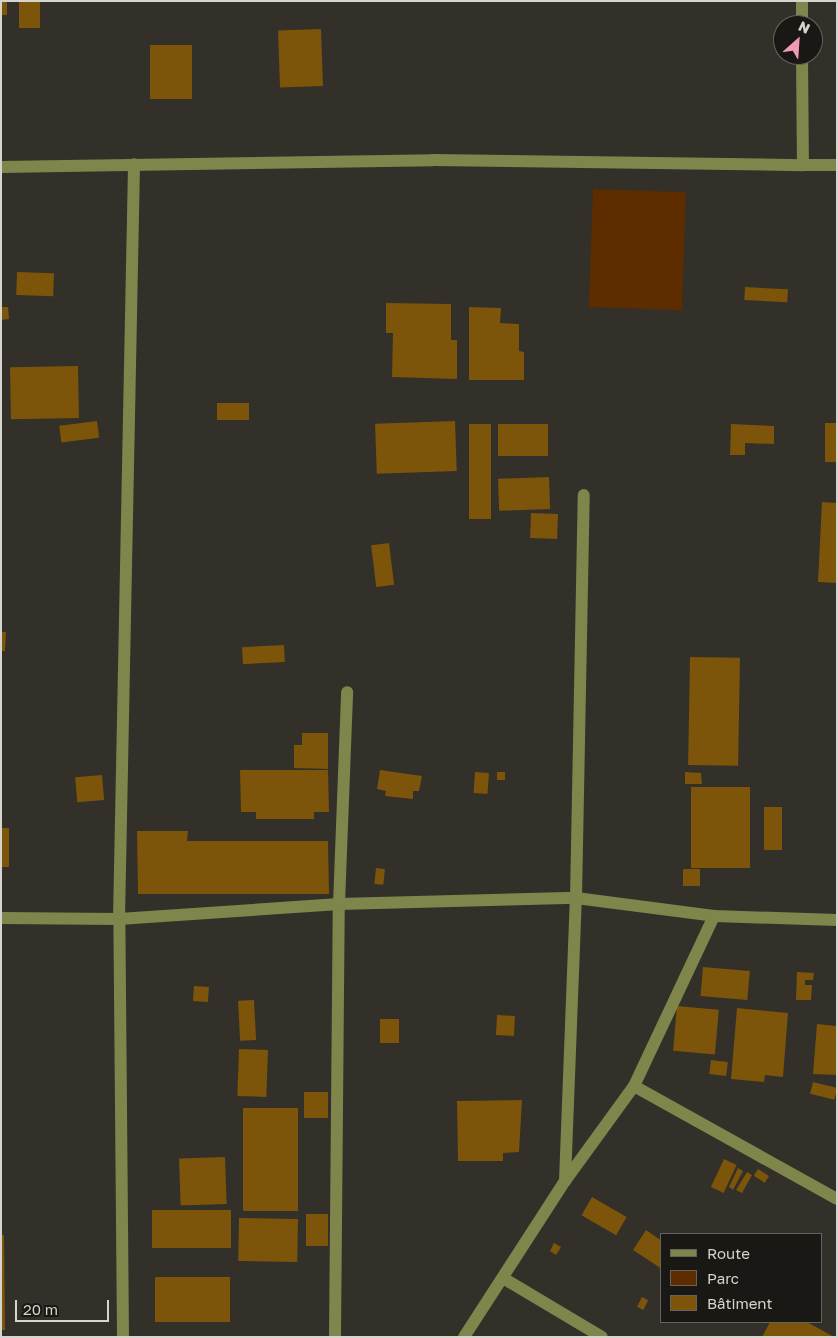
<!DOCTYPE html>
<html>
<head>
<meta charset="utf-8">
<style>
  body { margin:0 }
  #map { position:relative; width:838px; height:1338px; overflow:hidden; background:#323028; font-family:"Golos Text",sans-serif }
  div>[style] { position:absolute }
  .green>* { inset:0; background:#5d2d00; transform-origin:0 0 }
  .building>* { inset:0; background:#7c540a; transform-origin:0 0 }
  .minor>* { height:12px; margin:-6px; padding:0 6px; transform-origin:6px; border-radius:6px; background:#7f854b }
  span { translate:-50% -50%; white-space:nowrap; text-align:center; line-height:1.15; -webkit-text-stroke:4px #191814; paint-order:stroke }
  .frame { position:absolute; inset:0; border:2px solid #d5d4cf; pointer-events:none }
  .legend { position:absolute; left:660px; top:1233px; width:162px; height:90px; box-sizing:border-box; background:#191814; border:1px solid #64635f; margin:0; padding:6px 9px; list-style:none; font-size:15px; color:#d5d4cf }
  .legend li { display:flex; align-items:center; gap:10px; height:25px }
  .legend b { width:25px; border:1px solid #64635f }
  .north { position:absolute; left:773px; top:15px; width:50px; height:50px; box-sizing:border-box; background:#191814; border:1px solid #64635f; border-radius:50%; rotate:26deg; font-size:14px; font-weight:700; line-height:20px; text-align:center; color:#d5d4cf }
  .north::after { content:''; display:block; margin:auto; width:18px; height:22px; background:#f09ab6; clip-path:polygon(50% 0,100% 100%,50% 72%,0 100%) }
  .scale { position:absolute; left:15px; top:1300px; width:94px; height:22px; box-sizing:border-box; border:2px solid #d5d4cf; border-top:0; padding-left:6px; font-size:15px; line-height:18px; white-space:nowrap; color:#d5d4cf; -webkit-text-stroke:4px #191814; paint-order:stroke }
</style>
</head>
<body>
<div id="map">
  <div class="green">
    <i style="left:593px;top:189px;width:93px;height:118px;rotate:2deg"></i>
  </div>
  <div class="building">
    <i style="left:1px;top:1px;width:6px;height:14px"></i>
    <i style="left:19px;top:1px;width:21px;height:27px"></i>
    <i style="left:321px;top:29px;width:57px;height:43px;rotate:88deg"></i>
    <i style="left:150px;top:45px;width:42px;height:54px"></i>
    <i style="left:17px;top:272px;width:37px;height:23px;rotate:2deg"></i>
    <i style="left:745px;top:287px;width:43px;height:13px;rotate:3deg"></i>
    <i style="clip-path:polygon(386px 303px,451px 304px,451px 340px,457px 340px,457px 379px,392px 377px,393px 333px,386px 333px)"></i>
    <i style="clip-path:polygon(1px 307px,8px 307px,9px 319px,1px 320px)"></i>
    <i style="clip-path:polygon(469px 307px,501px 308px,500px 323px,519px 324px,519px 351px,524px 352px,524px 380px,469px 380px)"></i>
    <i style="left:78px;top:366px;width:52px;height:68px;rotate:89deg"></i>
    <i style="left:249px;top:403px;width:17px;height:32px;rotate:90deg"></i>
    <i style="left:97px;top:421px;width:17px;height:38px;rotate:83deg"></i>
    <i style="left:455px;top:421px;width:50px;height:80px;rotate:88deg"></i>
    <i style="left:825px;top:423px;width:12px;height:39px"></i>
    <i style="left:469px;top:424px;width:22px;height:95px"></i>
    <i style="left:548px;top:424px;width:32px;height:50px;rotate:90deg"></i>
    <i style="clip-path:polygon(731px 424px,774px 426px,774px 444px,745px 443px,745px 455px,730px 455px)"></i>
    <i style="left:549px;top:477px;width:32px;height:51px;rotate:88deg"></i>
    <i style="clip-path:polygon(822px 502px,837px 503px,837px 583px,818px 582px)"></i>
    <i style="left:531px;top:513px;width:27px;height:25px;rotate:2deg"></i>
    <i style="left:389px;top:543px;width:42px;height:18px;rotate:83deg"></i>
    <i style="clip-path:polygon(1px 632px,6px 632px,5px 651px,1px 651px)"></i>
    <i style="left:284px;top:645px;width:17px;height:42px;rotate:87deg"></i>
    <i style="left:690px;top:657px;width:50px;height:108px;rotate:1deg"></i>
    <i style="clip-path:polygon(302px 733px,328px 733px,328px 769px,294px 768px,294px 745px,302px 745px)"></i>
    <i style="clip-path:polygon(240px 770px,328px 770px,329px 812px,314px 812px,314px 819px,256px 819px,256px 812px,241px 812px)"></i>
    <i style="clip-path:polygon(380px 770px,422px 776px,419px 791px,413px 791px,413px 799px,385px 796px,386px 791px,377px 789px)"></i>
    <i style="left:475px;top:772px;width:14px;height:21px;rotate:4deg"></i>
    <i style="left:497px;top:772px;width:8px;height:8px"></i>
    <i style="clip-path:polygon(685px 772px,701px 773px,702px 784px,685px 784px)"></i>
    <i style="left:102px;top:775px;width:25px;height:27px;rotate:85deg"></i>
    <i style="left:750px;top:787px;width:81px;height:59px;rotate:90deg"></i>
    <i style="left:782px;top:807px;width:43px;height:18px;rotate:90deg"></i>
    <i style="left:1px;top:828px;width:8px;height:39px"></i>
    <i style="clip-path:polygon(137px 831px,188px 831px,187px 841px,328px 841px,329px 894px,138px 894px)"></i>
    <i style="left:376px;top:868px;width:9px;height:16px;rotate:6deg"></i>
    <i style="left:700px;top:869px;width:17px;height:17px;rotate:90deg"></i>
    <i style="left:703px;top:967px;width:47px;height:29px;rotate:5deg"></i>
    <i style="clip-path:polygon(797px 972px,814px 973px,813px 980px,805px 980px,805px 985px,812px 985px,811px 1000px,796px 1000px)"></i>
    <i style="left:194px;top:986px;width:15px;height:15px;rotate:4deg"></i>
    <i style="left:254px;top:1000px;width:40px;height:16px;rotate:87deg"></i>
    <i style="left:677px;top:1006px;width:42px;height:45px;rotate:5deg"></i>
    <i style="clip-path:polygon(737px 1008px,788px 1013px,783px 1077px,765px 1075px,764px 1082px,731px 1079px)"></i>
    <i style="left:497px;top:1015px;width:18px;height:20px;rotate:3deg"></i>
    <i style="left:380px;top:1019px;width:19px;height:24px"></i>
    <i style="clip-path:polygon(817px 1024px,837px 1026px,837px 1075px,813px 1074px)"></i>
    <i style="left:239px;top:1049px;width:29px;height:47px;rotate:2deg"></i>
    <i style="left:711px;top:1060px;width:17px;height:14px;rotate:7deg"></i>
    <i style="left:813px;top:1082px;width:25px;height:12px;rotate:14deg"></i>
    <i style="left:304px;top:1092px;width:24px;height:26px"></i>
    <i style="clip-path:polygon(522px 1100px,519px 1152px,503px 1153px,503px 1161px,458px 1161px,457px 1101px)"></i>
    <i style="left:243px;top:1108px;width:55px;height:103px"></i>
    <i style="left:225px;top:1157px;width:47px;height:46px;rotate:88deg"></i>
    <i style="left:724px;top:1159px;width:14px;height:31px;rotate:25deg"></i>
    <i style="clip-path:polygon(738px 1168px,743px 1171px,733px 1190px,729px 1187px)"></i>
    <i style="left:758px;top:1169px;width:13px;height:8px;rotate:32deg"></i>
    <i style="clip-path:polygon(747px 1172px,752px 1175px,742px 1193px,736px 1190px)"></i>
    <i style="left:592px;top:1197px;width:40px;height:21px;rotate:30deg"></i>
    <i style="left:152px;top:1210px;width:79px;height:38px"></i>
    <i style="left:328px;top:1214px;width:32px;height:22px;rotate:90deg"></i>
    <i style="left:239px;top:1218px;width:59px;height:43px;rotate:1deg"></i>
    <i style="clip-path:polygon(646px 1230px,662px 1241px,662px 1269px,633px 1250px)"></i>
    <i style="clip-path:polygon(1px 1235px,4px 1235px,5px 1330px,1px 1330px)"></i>
    <i style="clip-path:polygon(554px 1243px,561px 1247px,556px 1255px,550px 1251px)"></i>
    <i style="left:155px;top:1277px;width:75px;height:45px"></i>
    <i style="left:642px;top:1297px;width:7px;height:11px;rotate:27deg"></i>
    <i style="clip-path:polygon(770px 1322px,807px 1322px,834px 1337px,762px 1337px)"></i>
  </div>
  <div class="minor">
    <i style="left:802px;top:1px;width:24px;rotate:90deg"></i>
    <i style="left:802px;top:55px;width:110px;rotate:89.5deg"></i>
    <i style="left:803px;top:165px;width:34px"></i>
    <i style="left:1px;top:167px;width:432px;rotate:-0.9deg"></i>
    <i style="left:433px;top:160px;width:370px;rotate:0.8deg"></i>
    <i style="left:1px;top:918px;width:118px;rotate:0.5deg"></i>
    <i style="left:119px;top:919px;width:221px;rotate:-3.9deg"></i>
    <i style="left:339px;top:904px;width:237px;rotate:-1.5deg"></i>
    <i style="left:576px;top:898px;width:139px;rotate:7.4deg"></i>
    <i style="left:714px;top:916px;width:123px;rotate:1.9deg"></i>
    <i style="left:634px;top:1086px;width:232px;rotate:29.1deg"></i>
    <i style="left:565px;top:1181px;width:283px;rotate:-87.8deg"></i>
    <i style="left:576px;top:898px;width:403px;rotate:-88.9deg"></i>
    <i style="left:503px;top:1278px;width:115px;rotate:30.8deg"></i>
    <i style="left:123px;top:1337px;width:418px;rotate:-90.5deg"></i>
    <i style="left:119px;top:919px;width:755px;rotate:-88.86deg"></i>
    <i style="left:335px;top:1337px;width:433px;rotate:-89.5deg"></i>
    <i style="left:339px;top:904px;width:212px;rotate:-87.8deg"></i>
    <i style="left:464px;top:1337px;width:186px;rotate:-57.1deg"></i>
    <i style="left:565px;top:1181px;width:117px;rotate:-54deg"></i>
    <i style="left:634px;top:1086px;width:188px;rotate:-64.8deg"></i>
  </div>
  <div class="frame"></div>
  <ul class="legend">
  <li><b style="height:6px;background:#7f854b"></b>Route</li>
  <li><b style="height:14px;background:#5d2d00"></b>Parc</li>
  <li><b style="height:14px;background:#7c540a"></b>Bâtiment</li>
  </ul>
  <div class="north">N</div>
  <div class="scale">20 m</div>
</div>
</body>
</html>
